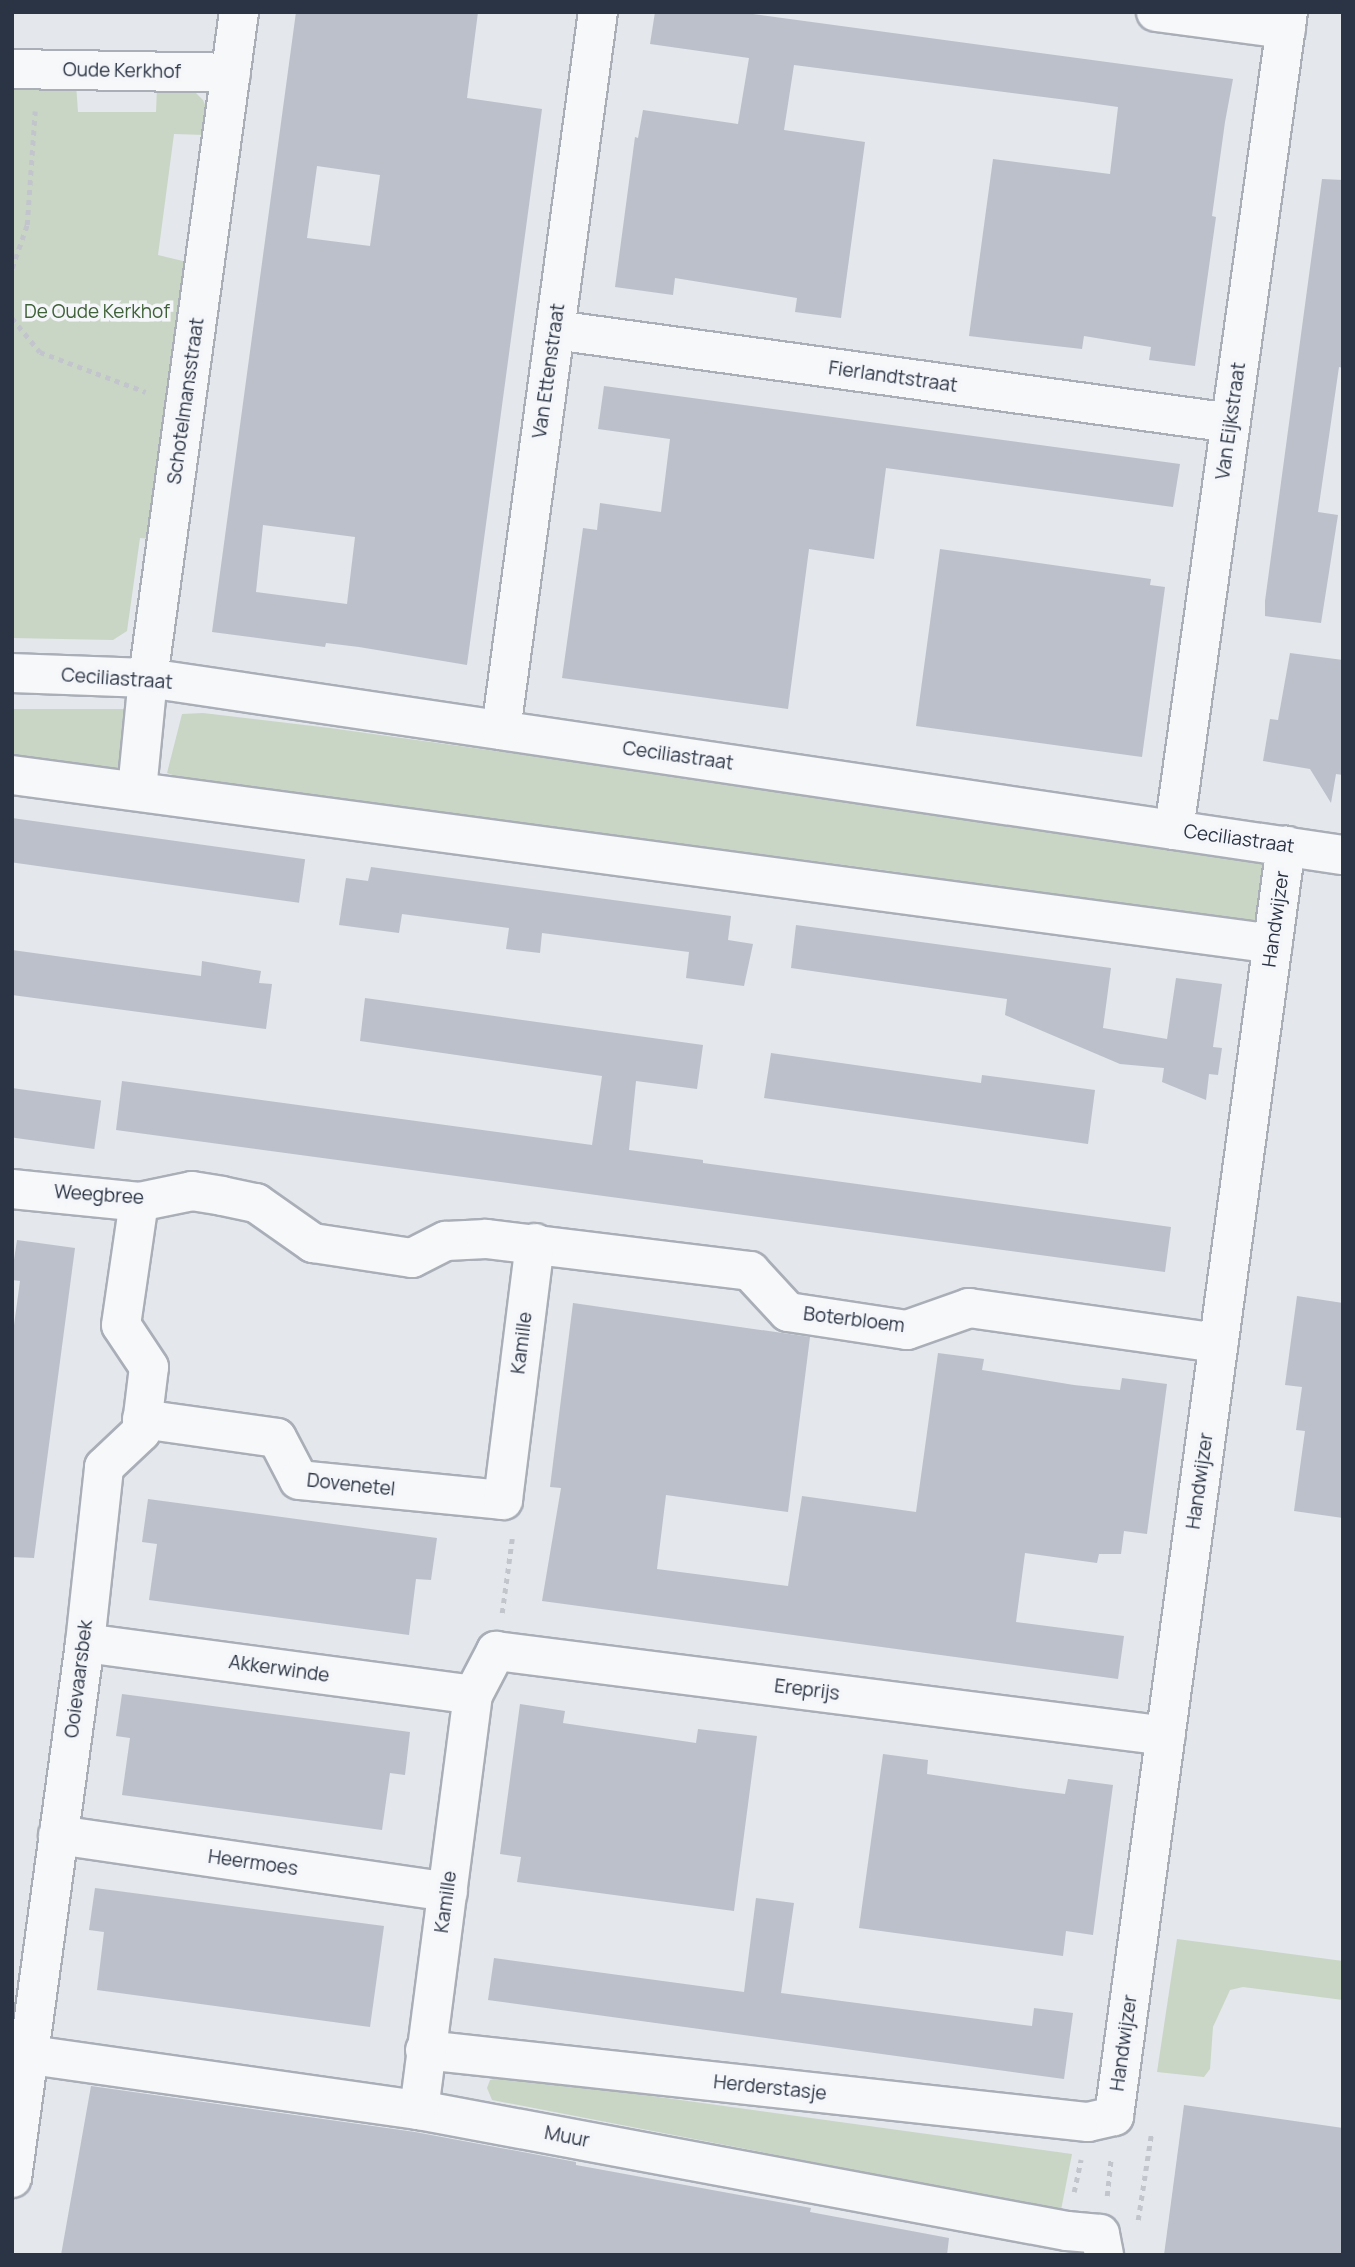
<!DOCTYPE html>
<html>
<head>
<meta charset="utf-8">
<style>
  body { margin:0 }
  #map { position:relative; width:1355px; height:2267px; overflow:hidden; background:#e4e7ec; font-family:Manrope,sans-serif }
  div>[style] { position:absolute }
  .green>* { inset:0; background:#c9d6c5 }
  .building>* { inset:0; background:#bbc0ca; transform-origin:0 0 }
  .path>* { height:4.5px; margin-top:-2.25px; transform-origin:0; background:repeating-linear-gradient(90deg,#c2c5cb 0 5px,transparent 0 10px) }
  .roads { filter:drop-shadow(2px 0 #a9aeb7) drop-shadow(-2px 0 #a9aeb7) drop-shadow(0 2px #a9aeb7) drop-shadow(0 -2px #a9aeb7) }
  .minor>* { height:38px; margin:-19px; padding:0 19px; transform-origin:19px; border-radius:19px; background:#f7f8fa }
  span { translate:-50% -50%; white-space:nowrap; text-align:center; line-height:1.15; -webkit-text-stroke:7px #f4f6f9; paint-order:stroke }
  .street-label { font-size:19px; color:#2b3445 }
  .park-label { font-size:19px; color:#3f6138 }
  .frame { position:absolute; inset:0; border:14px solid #2b3445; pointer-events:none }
</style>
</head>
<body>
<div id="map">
  <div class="green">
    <i style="clip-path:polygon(12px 80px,76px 84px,78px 112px,156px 112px,157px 87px,189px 86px,203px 100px,207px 109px,205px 135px,174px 134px,158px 255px,187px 262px,152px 539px,140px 538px,127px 631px,113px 640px,12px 638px)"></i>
    <i style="clip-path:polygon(12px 709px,130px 709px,120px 772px,12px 759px)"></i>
    <i style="clip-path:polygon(203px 713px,330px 728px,1290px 861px,1273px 926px,890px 871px,184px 779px,167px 773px,182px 714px)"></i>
    <i style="clip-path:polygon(1177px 1939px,1343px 1961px,1343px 2000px,1243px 1987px,1230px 1990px,1213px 2027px,1210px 2069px,1204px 2077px,1157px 2072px)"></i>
    <i style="clip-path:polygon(507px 2076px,1072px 2154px,1061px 2210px,492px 2100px,487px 2088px,490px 2080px)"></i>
  </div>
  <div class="building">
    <i style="clip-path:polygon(evenodd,296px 12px,478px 12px,467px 98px,542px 109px,467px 665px,359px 647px,326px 643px,325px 647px,212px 632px,296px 12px,317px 166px,380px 175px,370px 246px,307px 238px,317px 166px,296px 12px,263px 525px,355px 537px,347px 604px,256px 592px,263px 525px)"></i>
    <i style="clip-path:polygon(655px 12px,738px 12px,1233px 79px,1225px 122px,1212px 216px,1216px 217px,1195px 366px,1149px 360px,1151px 347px,1084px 336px,1082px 349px,969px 336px,993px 159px,1110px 174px,1118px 107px,1083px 102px,794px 65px,784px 130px,865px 142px,841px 318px,795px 312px,797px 298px,675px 278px,673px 295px,615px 287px,635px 137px,638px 138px,643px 110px,738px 124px,749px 58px,650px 44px)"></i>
    <i style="clip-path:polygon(1322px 179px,1343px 180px,1343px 368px,1339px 367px,1318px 512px,1338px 515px,1321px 623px,1265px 616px,1265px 601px)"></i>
    <i style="clip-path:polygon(604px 386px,1180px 464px,1173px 507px,886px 468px,874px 559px,809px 549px,788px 709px,562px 678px,583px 528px,597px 530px,600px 503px,661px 512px,670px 439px,598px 429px)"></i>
    <i style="clip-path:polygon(940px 549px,1151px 579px,1150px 585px,1165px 587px,1142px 757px,916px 726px)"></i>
    <i style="clip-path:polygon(1290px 653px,1343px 660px,1343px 775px,1336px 774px,1331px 803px,1310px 769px,1263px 761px,1270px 719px,1278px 720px)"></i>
    <i style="left:12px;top:818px;width:296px;height:44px;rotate:8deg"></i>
    <i style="clip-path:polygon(371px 867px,731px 916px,728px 940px,753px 944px,744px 986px,686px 978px,689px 952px,542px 933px,540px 953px,506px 949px,509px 928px,402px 914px,399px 933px,339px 925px,346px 878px,368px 881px)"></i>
    <i style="clip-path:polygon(796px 925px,1111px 968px,1103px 1028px,1167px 1039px,1176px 978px,1222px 984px,1213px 1047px,1222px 1048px,1218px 1075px,1209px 1074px,1206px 1100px,1162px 1082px,1164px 1068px,1120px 1064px,1005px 1015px,1007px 999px,791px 968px)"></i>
    <i style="clip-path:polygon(12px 950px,201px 976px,202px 961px,261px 971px,259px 983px,272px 984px,266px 1029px,12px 995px)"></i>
    <i style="clip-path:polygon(365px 998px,703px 1045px,697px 1089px,636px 1081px,629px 1150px,703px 1160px,703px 1163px,1171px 1227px,1165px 1272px,116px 1130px,122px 1081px,592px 1145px,602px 1076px,360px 1041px)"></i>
    <i style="clip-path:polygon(771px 1053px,981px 1083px,982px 1075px,1095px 1090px,1088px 1144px,764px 1098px)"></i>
    <i style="left:12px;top:1088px;width:90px;height:49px;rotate:8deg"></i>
    <i style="clip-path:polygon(17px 1240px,75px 1248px,34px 1558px,12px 1557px,12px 1340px,20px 1281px,12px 1280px,12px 1273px)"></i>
    <i style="clip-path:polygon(1297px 1296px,1343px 1303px,1343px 1518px,1294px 1511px,1305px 1431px,1296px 1430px,1302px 1387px,1285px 1385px)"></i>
    <i style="clip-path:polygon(573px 1303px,810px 1337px,788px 1512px,666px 1495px,657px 1569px,788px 1586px,802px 1496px,916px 1512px,938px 1353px,984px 1359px,982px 1370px,1074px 1385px,1120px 1390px,1122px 1378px,1167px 1384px,1147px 1534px,1124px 1531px,1121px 1554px,1099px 1554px,1097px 1563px,1025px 1553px,1016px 1622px,1124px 1636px,1118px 1679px,542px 1601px,561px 1488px,550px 1487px)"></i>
    <i style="clip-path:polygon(148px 1499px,437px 1538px,431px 1580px,416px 1579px,409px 1635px,149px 1600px,157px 1544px,142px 1542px)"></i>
    <i style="clip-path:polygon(122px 1694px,410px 1732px,405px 1775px,390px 1773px,382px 1830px,122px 1795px,130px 1738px,116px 1736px)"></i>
    <i style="clip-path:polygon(520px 1704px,565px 1711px,563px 1723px,696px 1743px,698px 1729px,757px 1736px,734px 1911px,517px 1882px,521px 1857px,500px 1854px)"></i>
    <i style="clip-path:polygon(883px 1754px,928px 1760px,927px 1774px,1019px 1788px,1065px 1794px,1068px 1779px,1113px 1785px,1093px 1935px,1066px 1931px,1063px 1956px,859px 1928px)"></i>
    <i style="clip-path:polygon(95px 1888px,384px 1926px,370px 2027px,97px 1990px,104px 1932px,89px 1930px)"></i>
    <i style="clip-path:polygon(756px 1898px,794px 1903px,781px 1993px,1032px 2026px,1034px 2008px,1073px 2013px,1064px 2079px,488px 2000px,494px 1958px,744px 1992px)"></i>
    <i style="clip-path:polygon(91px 2086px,415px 2132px,576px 2162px,576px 2165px,811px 2208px,810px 2212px,949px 2238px,947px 2255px,61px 2255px)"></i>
    <i style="clip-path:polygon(1184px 2105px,1343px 2128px,1343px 2255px,1164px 2255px)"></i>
  </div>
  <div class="path">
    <i style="left:12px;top:268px;width:46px;rotate:-70.8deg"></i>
    <i style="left:27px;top:225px;width:114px;rotate:-86deg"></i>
    <i style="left:12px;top:318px;width:44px;rotate:50.5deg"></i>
    <i style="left:40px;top:352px;width:113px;rotate:20.7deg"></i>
    <i style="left:502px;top:1613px;width:75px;rotate:-82.3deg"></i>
    <i style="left:1074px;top:2192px;width:33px;rotate:-78deg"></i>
    <i style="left:1107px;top:2196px;width:37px;rotate:-84deg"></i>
    <i style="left:1138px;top:2220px;width:86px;rotate:-81.3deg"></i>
  </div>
  <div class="roads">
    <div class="minor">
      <i style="left:1156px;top:12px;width:131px;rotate:7.5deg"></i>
      <i style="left:12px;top:69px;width:219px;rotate:1deg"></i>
      <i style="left:555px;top:330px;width:682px;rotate:7.83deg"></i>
      <i style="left:12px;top:673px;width:136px;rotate:2.1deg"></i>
      <i style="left:148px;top:678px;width:1208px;rotate:8.43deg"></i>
      <i style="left:501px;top:730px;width:725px;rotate:-82.31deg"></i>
      <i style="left:12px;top:775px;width:1272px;rotate:7.63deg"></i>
      <i style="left:137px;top:790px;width:113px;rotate:-84.4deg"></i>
      <i style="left:148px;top:678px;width:672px;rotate:-82.22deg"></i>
      <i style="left:1174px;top:830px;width:826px;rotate:-82.07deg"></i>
      <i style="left:12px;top:1189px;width:128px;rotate:5.8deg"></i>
      <i style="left:139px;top:1202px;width:54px;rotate:-11.7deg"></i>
      <i style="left:192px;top:1191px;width:30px;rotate:9deg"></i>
      <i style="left:222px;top:1196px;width:35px;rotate:12deg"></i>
      <i style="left:256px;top:1203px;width:70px;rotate:35.1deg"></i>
      <i style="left:313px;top:1243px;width:100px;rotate:8.6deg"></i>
      <i style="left:412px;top:1258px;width:38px;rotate:-27deg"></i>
      <i style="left:446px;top:1241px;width:40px;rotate:-2.9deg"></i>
      <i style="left:486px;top:1239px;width:266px;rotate:6.9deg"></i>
      <i style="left:750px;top:1271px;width:56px;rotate:47.2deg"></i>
      <i style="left:788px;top:1312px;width:120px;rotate:8.6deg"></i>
      <i style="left:907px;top:1330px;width:66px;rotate:-19.5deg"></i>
      <i style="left:969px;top:1308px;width:252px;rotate:8deg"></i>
      <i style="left:142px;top:1419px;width:136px;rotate:8deg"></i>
      <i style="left:277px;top:1438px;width:47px;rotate:62.4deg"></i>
      <i style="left:299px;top:1480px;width:205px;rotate:5.6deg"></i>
      <i style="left:503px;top:1500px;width:259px;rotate:-82.9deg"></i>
      <i style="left:85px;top:1643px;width:391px;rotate:7.6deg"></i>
      <i style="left:58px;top:1835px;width:394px;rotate:8.3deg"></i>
      <i style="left:425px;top:2050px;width:667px;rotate:6.2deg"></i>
      <i style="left:1088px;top:2122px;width:27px;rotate:-13deg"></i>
      <i style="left:1114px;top:2116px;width:1282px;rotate:-82.29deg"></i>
      <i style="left:31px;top:2055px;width:392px;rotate:8.1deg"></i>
      <i style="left:419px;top:2110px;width:659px;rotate:10.58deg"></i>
      <i style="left:1067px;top:2231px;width:33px;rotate:5deg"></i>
      <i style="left:1100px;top:2234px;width:21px;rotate:79deg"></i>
      <i style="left:419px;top:2110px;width:418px;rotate:-82.6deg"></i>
      <i style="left:473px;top:1695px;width:50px;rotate:-62.4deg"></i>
      <i style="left:496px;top:1651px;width:675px;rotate:7.23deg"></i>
      <i style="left:12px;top:2178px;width:540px;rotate:-82.23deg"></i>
      <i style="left:85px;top:1643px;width:177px;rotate:-83.8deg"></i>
      <i style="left:104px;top:1467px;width:51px;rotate:-43.4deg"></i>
      <i style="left:141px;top:1432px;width:65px;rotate:-83deg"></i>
      <i style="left:149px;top:1367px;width:50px;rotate:-123.7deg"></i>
      <i style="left:121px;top:1325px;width:124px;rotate:-81.7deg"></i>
    </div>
  </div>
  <div class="street-label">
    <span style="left:122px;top:71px;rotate:1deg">Oude Kerkhof</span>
    <span style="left:549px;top:371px;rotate:-82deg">Van Ettenstraat</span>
    <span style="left:893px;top:377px;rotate:8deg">Fierlandtstraat</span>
    <span style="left:186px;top:401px;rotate:-82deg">Schotelmansstraat</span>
    <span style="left:1231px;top:421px;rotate:-82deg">Van Eijkstraat</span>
    <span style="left:117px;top:679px;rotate:4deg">Ceciliastraat</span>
    <span style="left:678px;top:756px;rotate:8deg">Ceciliastraat</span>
    <span style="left:1239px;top:839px;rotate:8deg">Ceciliastraat</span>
    <span style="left:1276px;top:919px;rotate:-82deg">Handwijzer</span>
    <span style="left:99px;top:1195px;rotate:4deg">Weegbree</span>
    <span style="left:854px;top:1320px;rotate:7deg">Boterbloem</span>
    <span style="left:522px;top:1343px;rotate:-83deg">Kamille</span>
    <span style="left:1200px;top:1481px;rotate:-82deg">Handwijzer</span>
    <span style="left:351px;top:1485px;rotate:6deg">Dovenetel</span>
    <span style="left:279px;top:1669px;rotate:8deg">Akkerwinde</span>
    <span style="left:79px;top:1679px;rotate:-83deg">Ooievaarsbek</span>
    <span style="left:807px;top:1690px;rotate:7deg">Ereprijs</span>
    <span style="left:253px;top:1863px;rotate:8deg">Heermoes</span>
    <span style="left:446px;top:1902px;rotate:-82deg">Kamille</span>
    <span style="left:1124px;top:2043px;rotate:-82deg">Handwijzer</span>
    <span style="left:770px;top:2088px;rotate:6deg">Herderstasje</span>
    <span style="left:567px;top:2137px;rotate:11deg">Muur</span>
  </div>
  <div class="park-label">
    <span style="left:97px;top:312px">De Oude Kerkhof</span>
  </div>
  <div class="frame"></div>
</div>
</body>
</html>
